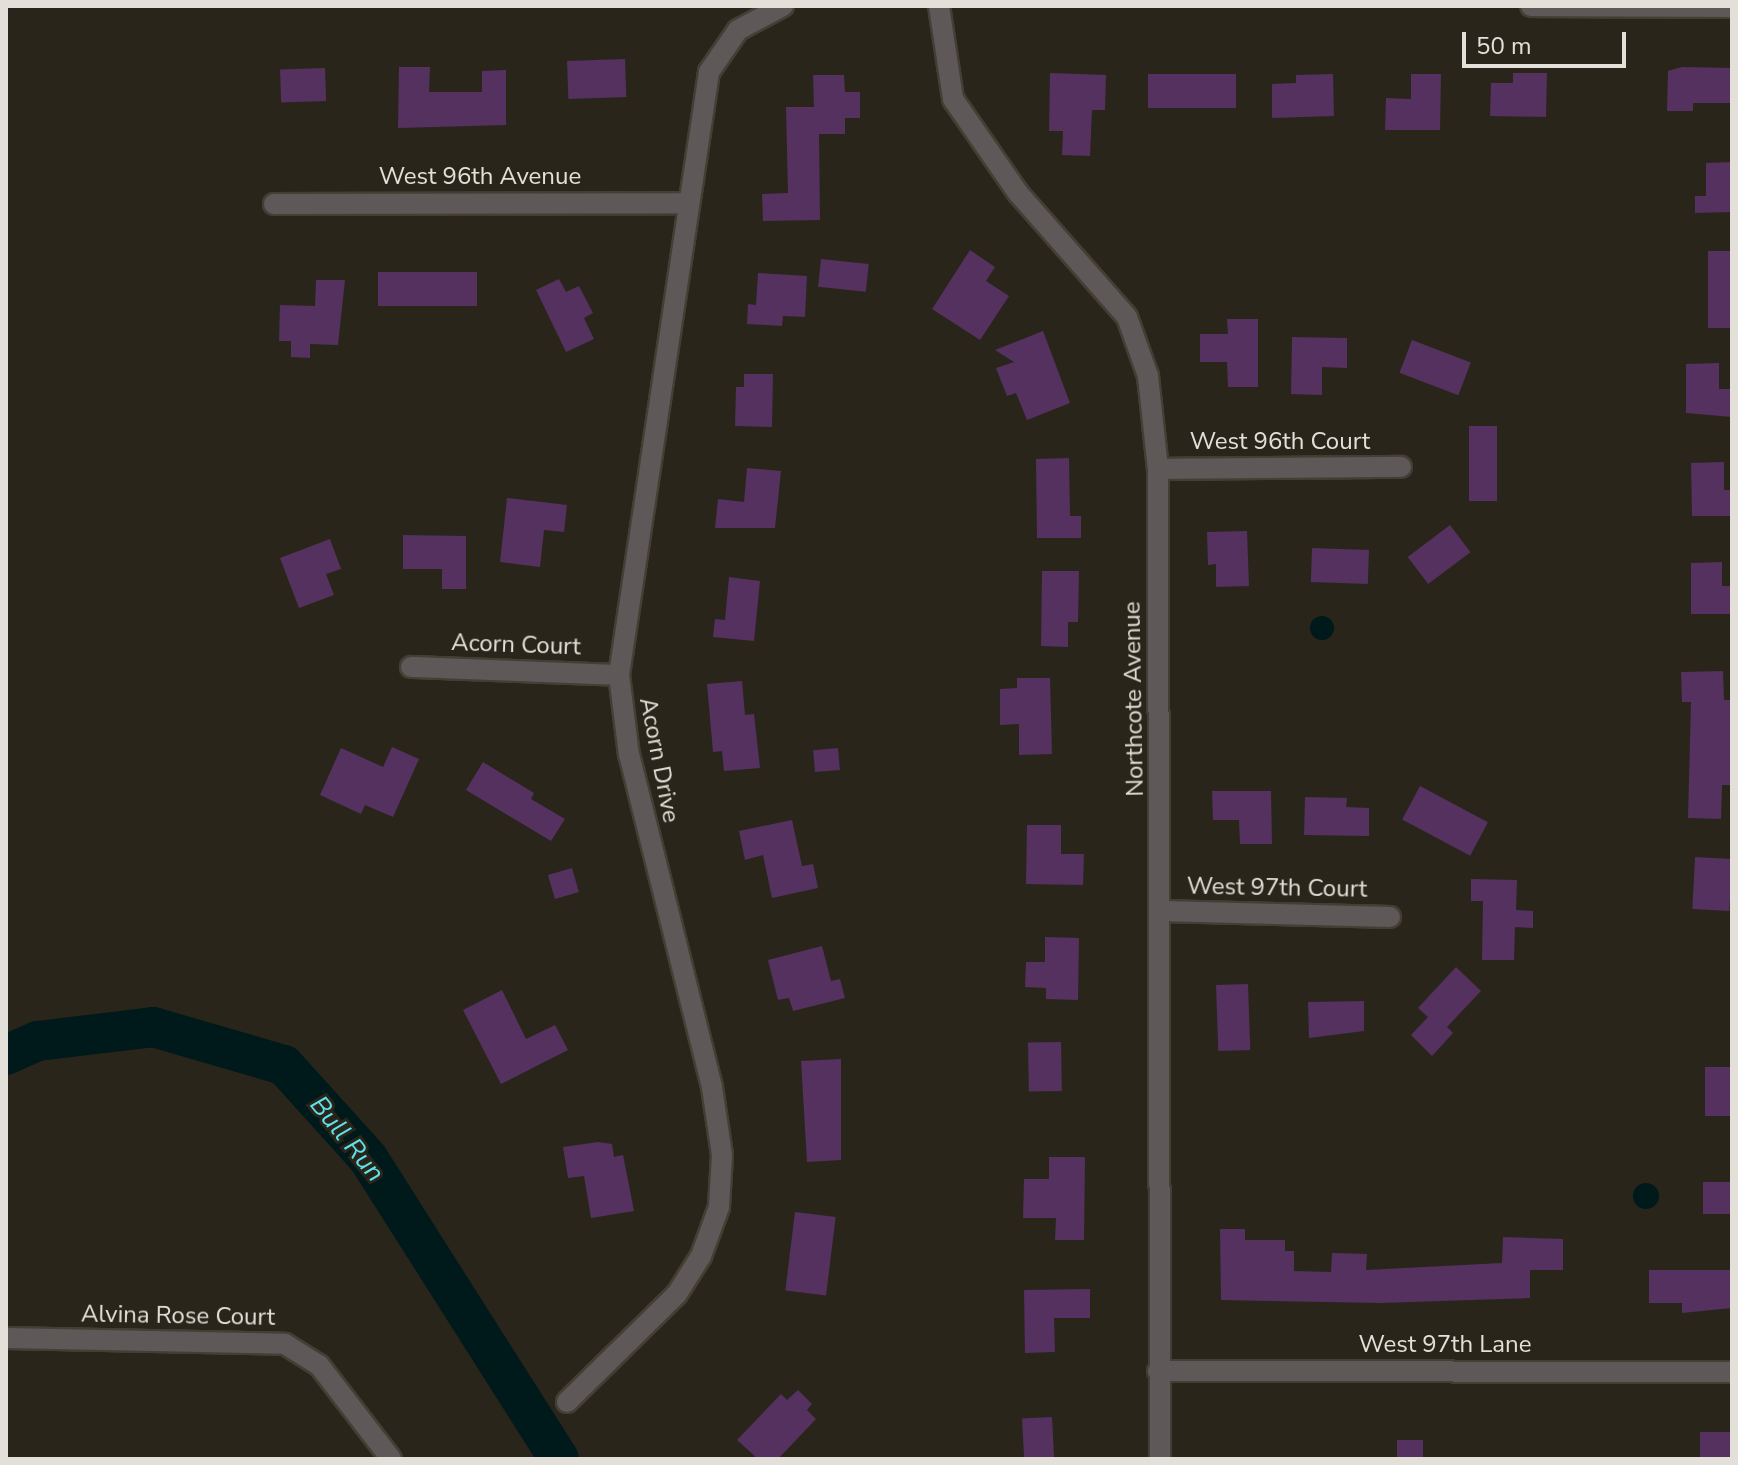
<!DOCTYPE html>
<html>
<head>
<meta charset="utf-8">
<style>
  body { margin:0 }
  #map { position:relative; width:1738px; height:1465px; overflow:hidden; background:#2a251a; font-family:"Nunito Sans",sans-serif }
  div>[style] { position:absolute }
  .water>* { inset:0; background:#00191a }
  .round { border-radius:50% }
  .river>* { height:40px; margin:-20px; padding:0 20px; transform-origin:20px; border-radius:20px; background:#00191a }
  .building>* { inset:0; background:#54315f; transform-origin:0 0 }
  .roads { filter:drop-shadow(2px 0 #443f35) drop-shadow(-2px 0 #443f35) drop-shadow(0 2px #443f35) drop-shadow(0 -2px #443f35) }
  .minor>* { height:20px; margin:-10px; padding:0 10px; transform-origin:10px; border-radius:10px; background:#5f5859 }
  span { translate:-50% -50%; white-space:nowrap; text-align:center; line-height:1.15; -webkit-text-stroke:6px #2a251a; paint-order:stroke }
  .street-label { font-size:24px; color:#e3e0d9 }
  .water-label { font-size:26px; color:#5de3eb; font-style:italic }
  .frame { position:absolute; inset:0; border:8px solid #e3e0d9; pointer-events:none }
  .scale { position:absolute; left:1462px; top:32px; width:164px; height:36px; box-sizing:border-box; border:4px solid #e3e0d9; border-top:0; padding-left:10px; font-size:24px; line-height:28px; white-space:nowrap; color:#e3e0d9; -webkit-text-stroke:6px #2a251a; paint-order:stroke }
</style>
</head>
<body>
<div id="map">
  <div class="water">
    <i class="round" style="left:1310px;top:616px;width:24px;height:24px"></i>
    <i class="round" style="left:1633px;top:1183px;width:26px;height:26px"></i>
  </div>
  <div class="river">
    <i style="left:6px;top:1055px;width:35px;rotate:-24deg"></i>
    <i style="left:38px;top:1041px;width:116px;rotate:-6.9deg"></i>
    <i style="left:153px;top:1027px;width:136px;rotate:16.2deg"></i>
    <i style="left:284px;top:1065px;width:125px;rotate:47.9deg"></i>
    <i style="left:368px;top:1158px;width:356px;rotate:57.6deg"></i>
  </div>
  <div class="building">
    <i style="left:625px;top:59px;width:38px;height:58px;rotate:88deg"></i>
    <i style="clip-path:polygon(399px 67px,430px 67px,429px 92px,482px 92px,482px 71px,506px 70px,506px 125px,398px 128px)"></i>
    <i style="clip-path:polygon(1682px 67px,1732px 68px,1732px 103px,1693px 103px,1693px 111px,1667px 111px,1668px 71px)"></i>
    <i style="left:325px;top:68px;width:33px;height:45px;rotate:88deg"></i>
    <i style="clip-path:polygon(1050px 73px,1106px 75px,1105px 110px,1092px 110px,1090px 156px,1062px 155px,1063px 131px,1049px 131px)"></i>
    <i style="clip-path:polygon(1513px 73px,1547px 73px,1546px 117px,1490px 116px,1491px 83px,1513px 83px)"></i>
    <i style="left:1236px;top:74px;width:34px;height:88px;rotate:90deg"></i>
    <i style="clip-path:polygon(1333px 74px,1334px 116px,1272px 118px,1272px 84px,1296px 83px,1296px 75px)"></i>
    <i style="clip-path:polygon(1411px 74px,1441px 74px,1440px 130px,1385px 130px,1386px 98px,1411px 99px)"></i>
    <i style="clip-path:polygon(813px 75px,844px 75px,845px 92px,860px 92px,860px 118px,845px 118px,845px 134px,819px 134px,820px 220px,763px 221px,762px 194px,788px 193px,786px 107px,814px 107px)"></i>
    <i style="clip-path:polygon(1732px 162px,1732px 212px,1695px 213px,1695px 196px,1706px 196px,1706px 163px)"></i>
    <i style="clip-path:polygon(970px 250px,995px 267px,986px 281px,1009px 296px,980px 340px,932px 309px)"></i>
    <i style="left:1708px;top:251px;width:24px;height:77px"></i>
    <i style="left:821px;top:259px;width:48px;height:28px;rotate:6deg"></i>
    <i style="left:378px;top:272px;width:99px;height:34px"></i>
    <i style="clip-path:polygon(758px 273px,807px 276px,805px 317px,783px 316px,782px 326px,747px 324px,748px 304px,756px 305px)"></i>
    <i style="clip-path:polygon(559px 279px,566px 292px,579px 286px,593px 313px,584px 318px,594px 339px,566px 352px,536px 290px)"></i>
    <i style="clip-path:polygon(316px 280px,345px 280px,338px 345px,310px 344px,310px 358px,291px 357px,291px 341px,279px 341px,280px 305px,315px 306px)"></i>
    <i style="clip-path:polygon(1227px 319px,1258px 319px,1258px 387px,1228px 387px,1227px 362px,1200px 362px,1200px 334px,1228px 334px)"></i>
    <i style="clip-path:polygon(1043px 331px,1070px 403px,1027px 420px,1016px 393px,1007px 396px,996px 368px,1014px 362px,995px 350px)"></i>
    <i style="clip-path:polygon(1292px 337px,1347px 338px,1347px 368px,1322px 367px,1322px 395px,1291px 394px)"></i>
    <i style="left:1412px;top:340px;width:63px;height:35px;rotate:21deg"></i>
    <i style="clip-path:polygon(1719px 363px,1719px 389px,1732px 389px,1732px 417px,1686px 413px,1686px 364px)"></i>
    <i style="clip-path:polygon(744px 374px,773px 374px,772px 427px,735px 426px,736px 387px,744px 387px)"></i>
    <i style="left:1469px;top:426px;width:28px;height:75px"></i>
    <i style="clip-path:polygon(1069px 458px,1070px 516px,1081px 516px,1081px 538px,1037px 538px,1036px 459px)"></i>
    <i style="clip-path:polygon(1724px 462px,1724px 490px,1732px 490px,1732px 516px,1692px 516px,1691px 463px)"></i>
    <i style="clip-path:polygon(747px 468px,781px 471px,775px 528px,715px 528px,718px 499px,744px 502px)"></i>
    <i style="clip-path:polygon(507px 498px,567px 505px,564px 532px,544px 530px,540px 567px,500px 562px)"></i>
    <i style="left:1450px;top:525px;width:34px;height:53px;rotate:53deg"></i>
    <i style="clip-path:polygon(1247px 531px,1249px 586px,1216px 587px,1216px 564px,1208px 565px,1207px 532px)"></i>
    <i style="clip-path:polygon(403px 535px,466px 536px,466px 589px,442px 589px,442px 569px,403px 569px)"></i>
    <i style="clip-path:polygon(330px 539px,341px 569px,326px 574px,334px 595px,299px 608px,280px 558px)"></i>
    <i style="left:1312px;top:548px;width:57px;height:34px;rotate:2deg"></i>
    <i style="clip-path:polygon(1722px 562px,1722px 586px,1732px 586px,1732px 614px,1691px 614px,1691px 563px)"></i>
    <i style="clip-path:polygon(1042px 571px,1079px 571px,1078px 622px,1068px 622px,1068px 647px,1041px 646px)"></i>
    <i style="clip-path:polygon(729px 577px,760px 581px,754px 641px,713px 637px,715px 619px,725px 620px)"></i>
    <i style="clip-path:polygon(1723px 671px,1724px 700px,1732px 700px,1732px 785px,1722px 785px,1721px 819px,1688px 818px,1691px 702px,1682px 702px,1681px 672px)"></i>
    <i style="clip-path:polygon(1017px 678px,1050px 678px,1052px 754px,1019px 755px,1019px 724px,1000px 725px,1000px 689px,1017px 688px)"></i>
    <i style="clip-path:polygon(742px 681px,745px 715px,754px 714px,760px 768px,724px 771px,722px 751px,713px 752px,707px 684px)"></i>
    <i style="clip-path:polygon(392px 747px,419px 759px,393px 817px,365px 805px,361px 814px,320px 795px,341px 748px,383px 767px)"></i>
    <i style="left:838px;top:748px;width:22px;height:25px;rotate:85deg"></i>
    <i style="clip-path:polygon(483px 762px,534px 793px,531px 799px,565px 819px,551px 841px,466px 790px)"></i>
    <i style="left:1420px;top:786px;width:77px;height:38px;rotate:28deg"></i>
    <i style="clip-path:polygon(1212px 791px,1271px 791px,1272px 844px,1240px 844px,1239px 820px,1213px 820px)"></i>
    <i style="clip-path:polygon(1305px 797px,1347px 798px,1346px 807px,1369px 808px,1369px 836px,1304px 835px)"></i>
    <i style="clip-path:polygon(792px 820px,802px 866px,813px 864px,818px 888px,772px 898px,763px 855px,745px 860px,739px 831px)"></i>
    <i style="clip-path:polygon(1027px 825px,1061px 825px,1061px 854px,1084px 854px,1083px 885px,1026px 884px)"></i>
    <i style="left:1732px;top:859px;width:52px;height:37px;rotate:93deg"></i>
    <i style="left:572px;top:868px;width:25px;height:25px;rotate:74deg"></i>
    <i style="clip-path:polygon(1471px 879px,1517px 880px,1516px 910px,1533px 911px,1533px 928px,1515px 927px,1514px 960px,1482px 960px,1483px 901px,1471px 901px)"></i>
    <i style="clip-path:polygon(1045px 937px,1079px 938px,1078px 1000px,1046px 999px,1046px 988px,1025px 987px,1026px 962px,1045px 962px)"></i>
    <i style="clip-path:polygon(822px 946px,831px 981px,840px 979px,845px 998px,793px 1011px,789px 998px,778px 1000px,768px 960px)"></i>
    <i style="clip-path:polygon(1456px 967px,1481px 991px,1447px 1027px,1453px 1033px,1432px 1056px,1411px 1035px,1428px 1017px,1418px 1008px)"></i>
    <i style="left:1248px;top:984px;width:66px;height:32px;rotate:88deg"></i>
    <i style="clip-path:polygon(502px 990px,526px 1039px,555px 1025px,568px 1050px,501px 1084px,463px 1010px)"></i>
    <i style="clip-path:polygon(1364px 1001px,1364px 1031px,1309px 1038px,1308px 1002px)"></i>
    <i style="left:1061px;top:1042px;width:49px;height:33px;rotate:89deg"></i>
    <i style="clip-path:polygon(841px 1059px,841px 1160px,807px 1162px,801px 1061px)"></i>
    <i style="left:1732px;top:1067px;width:49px;height:27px;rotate:90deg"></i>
    <i style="clip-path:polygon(598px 1142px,612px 1144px,614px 1157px,623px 1155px,634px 1211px,591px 1218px,584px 1176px,568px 1178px,563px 1147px)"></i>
    <i style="clip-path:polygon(1049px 1157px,1085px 1157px,1084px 1240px,1055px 1240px,1056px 1218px,1023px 1218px,1024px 1179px,1049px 1179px)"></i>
    <i style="left:1703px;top:1182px;width:29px;height:32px"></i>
    <i style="left:795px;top:1212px;width:41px;height:79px;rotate:7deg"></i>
    <i style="clip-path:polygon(1220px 1229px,1245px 1229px,1245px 1240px,1285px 1240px,1285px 1251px,1294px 1251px,1294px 1271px,1331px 1272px,1332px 1253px,1367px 1254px,1366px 1270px,1502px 1263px,1503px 1237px,1563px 1239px,1563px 1270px,1530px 1270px,1530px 1298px,1380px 1303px,1221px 1300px)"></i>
    <i style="clip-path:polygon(1649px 1270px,1732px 1270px,1732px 1308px,1682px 1313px,1682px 1303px,1649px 1303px)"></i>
    <i style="clip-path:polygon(1090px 1289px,1090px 1318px,1054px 1318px,1055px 1352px,1025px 1353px,1024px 1290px)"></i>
    <i style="clip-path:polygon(798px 1390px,812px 1404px,807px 1410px,816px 1419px,778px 1459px,758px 1459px,737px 1440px,781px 1394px,787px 1400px)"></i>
    <i style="left:1052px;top:1417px;width:42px;height:30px;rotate:87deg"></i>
    <i style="left:1700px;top:1432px;width:32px;height:27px"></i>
    <i style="left:1397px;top:1440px;width:26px;height:19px"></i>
  </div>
  <div class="roads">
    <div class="minor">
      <i style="left:939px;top:6px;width:94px;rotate:81.4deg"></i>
      <i style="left:953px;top:99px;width:114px;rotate:55.3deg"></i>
      <i style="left:1018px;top:193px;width:165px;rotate:48.7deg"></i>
      <i style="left:1127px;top:317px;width:63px;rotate:70.4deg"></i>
      <i style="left:1148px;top:376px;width:94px;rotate:83.9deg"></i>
      <i style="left:1158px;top:469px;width:990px;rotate:89.88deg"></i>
      <i style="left:1531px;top:6px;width:201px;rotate:0.3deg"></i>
      <i style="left:274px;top:204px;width:413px;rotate:-0.1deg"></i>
      <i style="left:1158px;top:469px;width:243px;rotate:-0.5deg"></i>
      <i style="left:411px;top:667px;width:208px;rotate:2.2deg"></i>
      <i style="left:1162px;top:911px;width:228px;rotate:1.5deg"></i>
      <i style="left:6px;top:1338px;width:279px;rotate:1.2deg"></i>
      <i style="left:285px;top:1344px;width:40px;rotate:32deg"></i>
      <i style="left:319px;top:1365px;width:118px;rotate:52.5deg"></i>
      <i style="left:1158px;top:1371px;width:574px;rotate:0.1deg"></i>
      <i style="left:567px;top:1402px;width:154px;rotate:-44.5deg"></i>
      <i style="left:677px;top:1294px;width:45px;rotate:-57.7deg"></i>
      <i style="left:701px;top:1256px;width:52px;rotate:-69.8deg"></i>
      <i style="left:719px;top:1207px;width:52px;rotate:-86.7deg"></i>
      <i style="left:722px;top:1155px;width:69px;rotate:-98.4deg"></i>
      <i style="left:712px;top:1087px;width:342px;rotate:-104deg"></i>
      <i style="left:629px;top:755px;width:81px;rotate:-97.1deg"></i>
      <i style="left:619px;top:675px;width:610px;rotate:-81.51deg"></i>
      <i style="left:709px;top:72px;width:51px;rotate:-55.4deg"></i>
      <i style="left:738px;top:30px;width:51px;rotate:-28.1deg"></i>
    </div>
  </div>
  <div class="street-label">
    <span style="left:480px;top:177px">West 96th Avenue</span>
    <span style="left:1280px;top:442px">West 96th Court</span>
    <span style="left:516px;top:645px;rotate:2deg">Acorn Court</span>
    <span style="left:1134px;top:699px;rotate:-91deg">Northcote Avenue</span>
    <span style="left:659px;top:760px;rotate:79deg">Acorn Drive</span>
    <span style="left:1277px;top:888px;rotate:1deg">West 97th Court</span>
    <span style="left:178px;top:1316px;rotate:1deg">Alvina Rose Court</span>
    <span style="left:1445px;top:1345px">West 97th Lane</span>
  </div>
  <div class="water-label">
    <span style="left:347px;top:1139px;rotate:51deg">Bull Run</span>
  </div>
  <div class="frame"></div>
  <div class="scale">50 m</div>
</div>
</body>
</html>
